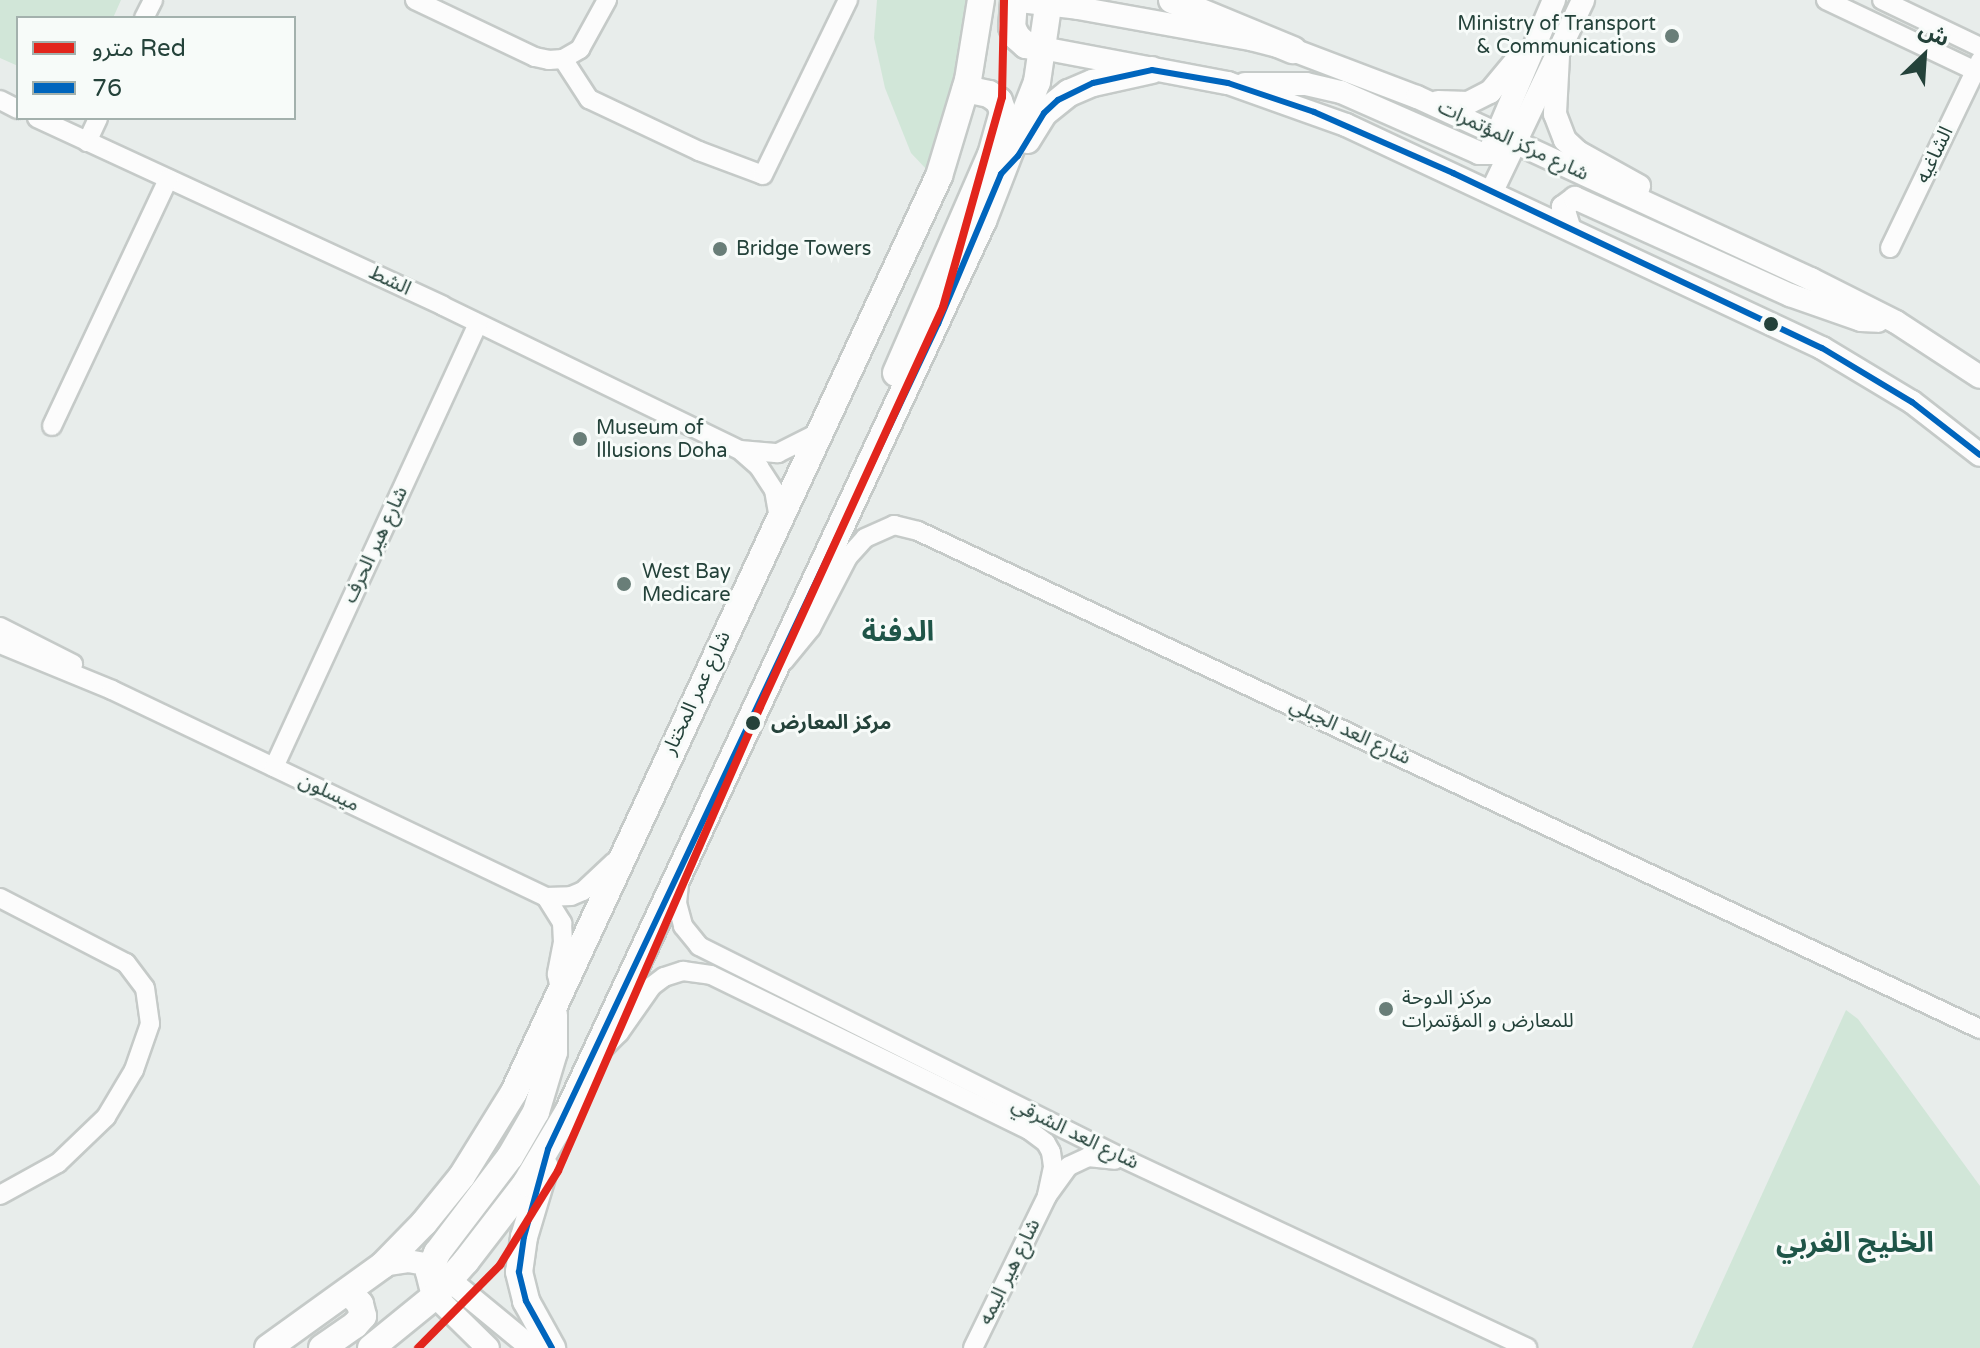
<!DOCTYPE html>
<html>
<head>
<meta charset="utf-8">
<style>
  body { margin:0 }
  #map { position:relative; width:1980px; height:1348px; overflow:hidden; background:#e8edeb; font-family:"Varela Round","Noto Sans Arabic",sans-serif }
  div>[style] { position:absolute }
  .green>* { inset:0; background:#d1e6d8 }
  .roads { filter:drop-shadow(2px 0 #c5cac8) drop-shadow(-2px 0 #c5cac8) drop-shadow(0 2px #c5cac8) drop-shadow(0 -2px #c5cac8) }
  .minor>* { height:18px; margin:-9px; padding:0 9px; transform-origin:9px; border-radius:9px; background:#fcfcfc }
  .tertiary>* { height:22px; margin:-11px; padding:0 11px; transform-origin:11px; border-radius:11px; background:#fcfcfc }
  .secondary>* { height:26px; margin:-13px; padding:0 13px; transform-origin:13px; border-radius:13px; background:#fcfcfc }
  .bus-1>* { height:6px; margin:-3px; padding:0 3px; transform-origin:3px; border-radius:3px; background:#0065bd }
  .metro-1>* { height:8px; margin:-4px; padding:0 4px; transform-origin:4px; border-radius:4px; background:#e2251c }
  .dots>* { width:22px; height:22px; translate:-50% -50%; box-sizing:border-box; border:4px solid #f7fbf9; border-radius:50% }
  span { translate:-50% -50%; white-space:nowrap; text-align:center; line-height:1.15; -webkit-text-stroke:6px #f7fbf9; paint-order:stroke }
  .poi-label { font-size:20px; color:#24423a }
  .right { translate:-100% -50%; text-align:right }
  .left { translate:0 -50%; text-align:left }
  .street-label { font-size:20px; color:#24423a }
  .stop-label { font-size:20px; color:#24423a; font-weight:700 }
  .district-label { font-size:28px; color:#1f5548; font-weight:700 }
  .legend { position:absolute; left:16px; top:16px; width:280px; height:104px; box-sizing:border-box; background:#f7fbf9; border:2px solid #a3b1ad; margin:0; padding:10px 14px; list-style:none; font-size:24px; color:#24423a }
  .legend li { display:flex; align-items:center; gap:16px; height:40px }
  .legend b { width:40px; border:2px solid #a3b1ad }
  .north { position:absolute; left:1884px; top:16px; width:80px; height:80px; -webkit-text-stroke:6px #f7fbf9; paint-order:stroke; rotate:25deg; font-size:22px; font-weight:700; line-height:32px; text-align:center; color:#24423a }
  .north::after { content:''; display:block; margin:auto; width:28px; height:36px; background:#24423a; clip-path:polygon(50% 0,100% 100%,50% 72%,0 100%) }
</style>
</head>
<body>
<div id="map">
  <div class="green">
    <i style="clip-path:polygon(0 0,121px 0,113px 18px,18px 18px,18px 66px,0 58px)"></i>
    <i style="clip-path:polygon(877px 0,973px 0,969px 36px,928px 171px,911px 153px,885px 88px,874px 38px)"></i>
    <i style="clip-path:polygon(1846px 1010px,1858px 1019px,1980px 1186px,1980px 1348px,1692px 1348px)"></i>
  </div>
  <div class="roads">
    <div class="minor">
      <i style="left:415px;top:0;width:133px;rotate:25.4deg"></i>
      <i style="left:535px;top:57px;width:14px;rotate:12deg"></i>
      <i style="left:549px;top:60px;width:14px;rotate:-4deg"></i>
      <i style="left:563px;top:59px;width:20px;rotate:-30deg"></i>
      <i style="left:580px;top:49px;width:56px;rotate:-61.1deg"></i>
      <i style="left:1826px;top:0;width:170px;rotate:25.4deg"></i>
      <i style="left:1882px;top:0;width:109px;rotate:25.6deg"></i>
      <i style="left:144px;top:18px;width:20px;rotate:-63deg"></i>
      <i style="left:563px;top:59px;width:48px;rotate:57deg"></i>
      <i style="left:589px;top:99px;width:122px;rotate:25.3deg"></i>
      <i style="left:699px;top:151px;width:68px;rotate:20.6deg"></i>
      <i style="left:763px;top:175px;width:195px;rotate:-64.1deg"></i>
      <i style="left:0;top:100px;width:20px;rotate:27deg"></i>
      <i style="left:37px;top:118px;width:447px;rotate:24.8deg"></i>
      <i style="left:443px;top:306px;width:330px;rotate:25.9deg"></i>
      <i style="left:740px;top:450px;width:38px;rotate:5deg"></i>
      <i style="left:778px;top:453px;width:45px;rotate:-26.6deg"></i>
      <i style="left:87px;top:142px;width:26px;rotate:-65deg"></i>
      <i style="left:1890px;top:248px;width:208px;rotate:-64.3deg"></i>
      <i style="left:52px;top:426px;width:273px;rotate:-64.8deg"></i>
      <i style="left:742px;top:452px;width:23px;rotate:41deg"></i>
      <i style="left:759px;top:467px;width:27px;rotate:57deg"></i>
      <i style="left:774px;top:490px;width:27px;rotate:80deg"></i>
      <i style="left:0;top:627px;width:82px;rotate:26.9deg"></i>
      <i style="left:0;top:644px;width:121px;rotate:22.3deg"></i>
      <i style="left:112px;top:690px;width:481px;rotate:25.5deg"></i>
      <i style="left:546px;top:897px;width:31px;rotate:58deg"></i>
      <i style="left:562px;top:923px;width:19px;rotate:87deg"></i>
      <i style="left:563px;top:942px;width:33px;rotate:101deg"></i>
      <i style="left:557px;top:974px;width:16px;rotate:79deg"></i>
      <i style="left:784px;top:661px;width:43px;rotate:-50.7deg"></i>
      <i style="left:811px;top:628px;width:80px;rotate:-62.5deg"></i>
      <i style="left:848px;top:557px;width:25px;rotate:-48deg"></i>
      <i style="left:865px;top:538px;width:32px;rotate:-24deg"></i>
      <i style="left:894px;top:525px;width:25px;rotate:14deg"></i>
      <i style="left:918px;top:531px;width:1173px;rotate:25.12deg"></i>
      <i style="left:274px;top:767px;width:488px;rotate:-65.3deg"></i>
      <i style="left:679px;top:884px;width:19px;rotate:96deg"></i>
      <i style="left:677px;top:903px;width:24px;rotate:75deg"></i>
      <i style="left:683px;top:926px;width:26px;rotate:51deg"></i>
      <i style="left:699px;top:946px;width:469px;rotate:26.6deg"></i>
      <i style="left:1118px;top:1156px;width:452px;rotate:25.1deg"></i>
      <i style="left:546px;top:897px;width:25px;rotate:-2deg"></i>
      <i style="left:571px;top:896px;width:13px;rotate:-23deg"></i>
      <i style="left:583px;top:891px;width:42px;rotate:-43.1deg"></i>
      <i style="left:0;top:898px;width:142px;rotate:27.3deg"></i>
      <i style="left:126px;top:963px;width:31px;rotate:53deg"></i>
      <i style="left:145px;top:988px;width:36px;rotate:82deg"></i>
      <i style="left:150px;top:1024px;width:49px;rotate:109.2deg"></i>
      <i style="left:134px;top:1070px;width:55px;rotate:120.8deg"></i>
      <i style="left:106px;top:1117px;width:66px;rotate:136.2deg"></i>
      <i style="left:58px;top:1163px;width:66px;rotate:151.1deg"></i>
      <i style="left:603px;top:1049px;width:23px;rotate:-45deg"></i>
      <i style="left:619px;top:1033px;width:57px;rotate:-54.9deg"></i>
      <i style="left:652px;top:986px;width:15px;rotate:-37deg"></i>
      <i style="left:664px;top:977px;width:20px;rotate:-18deg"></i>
      <i style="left:683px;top:971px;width:28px;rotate:8deg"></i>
      <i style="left:711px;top:975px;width:354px;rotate:26deg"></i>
      <i style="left:1029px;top:1130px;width:21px;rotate:37deg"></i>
      <i style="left:1046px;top:1143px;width:10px;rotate:61deg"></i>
      <i style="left:1051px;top:1152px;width:15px;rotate:82deg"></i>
      <i style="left:1053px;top:1167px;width:30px;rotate:102deg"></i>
      <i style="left:973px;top:1348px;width:169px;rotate:-64deg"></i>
      <i style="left:1047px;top:1196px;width:37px;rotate:-54deg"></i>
      <i style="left:1069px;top:1166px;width:21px;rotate:-25deg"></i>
      <i style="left:1088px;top:1157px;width:27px;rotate:6deg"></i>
    </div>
    <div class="tertiary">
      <i style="left:1012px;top:0;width:66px;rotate:6.9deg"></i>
      <i style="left:1078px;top:8px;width:176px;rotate:10.2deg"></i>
      <i style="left:1251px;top:39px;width:43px;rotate:14.7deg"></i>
      <i style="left:1293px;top:50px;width:133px;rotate:20.8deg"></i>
      <i style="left:1417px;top:97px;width:434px;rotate:24.8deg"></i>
      <i style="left:1811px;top:279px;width:95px;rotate:26.8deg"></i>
      <i style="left:1896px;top:322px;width:100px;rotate:33.2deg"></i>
      <i style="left:1042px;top:48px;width:189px;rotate:10.7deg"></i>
      <i style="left:1228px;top:83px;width:125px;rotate:19.6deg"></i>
      <i style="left:1346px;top:125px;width:526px;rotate:25.1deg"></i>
      <i style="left:1822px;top:348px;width:105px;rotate:31deg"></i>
      <i style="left:1912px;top:402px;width:86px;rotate:37.9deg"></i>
      <i style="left:1558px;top:56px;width:58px;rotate:93deg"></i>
      <i style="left:1555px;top:114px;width:28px;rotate:69deg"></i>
      <i style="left:1565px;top:140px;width:18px;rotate:43deg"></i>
      <i style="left:1578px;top:152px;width:70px;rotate:29.1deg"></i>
      <i style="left:1245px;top:84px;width:61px"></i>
      <i style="left:1306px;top:84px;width:36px;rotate:13deg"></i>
      <i style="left:1341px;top:92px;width:151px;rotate:23.8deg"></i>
      <i style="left:1479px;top:153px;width:20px"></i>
      <i style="left:1499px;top:153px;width:19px;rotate:-32deg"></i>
      <i style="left:1438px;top:102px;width:30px;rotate:2deg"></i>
      <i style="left:1468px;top:103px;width:25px;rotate:-27deg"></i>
      <i style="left:1490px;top:92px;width:47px;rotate:-50.2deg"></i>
      <i style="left:1492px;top:146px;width:159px;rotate:-67deg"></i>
      <i style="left:1492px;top:191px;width:212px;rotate:-64.5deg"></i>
      <i style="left:1569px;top:227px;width:21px;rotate:-107deg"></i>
      <i style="left:1563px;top:207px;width:15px;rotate:-37deg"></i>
      <i style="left:1575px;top:198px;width:236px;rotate:24.3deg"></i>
      <i style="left:1790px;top:295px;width:75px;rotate:19.4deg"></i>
      <i style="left:1861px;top:320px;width:17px;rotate:3deg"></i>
      <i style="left:383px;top:1265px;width:25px;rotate:-9deg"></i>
      <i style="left:408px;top:1261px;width:23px;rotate:10deg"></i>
      <i style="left:431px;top:1265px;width:131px;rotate:39.4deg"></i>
      <i style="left:435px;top:1296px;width:74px;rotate:44.5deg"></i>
    </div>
    <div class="secondary">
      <i style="left:1014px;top:0;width:27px;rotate:94deg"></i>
      <i style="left:1012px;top:27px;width:11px;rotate:63deg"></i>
      <i style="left:1017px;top:37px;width:12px;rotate:42deg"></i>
      <i style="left:1026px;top:45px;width:16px;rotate:11deg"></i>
      <i style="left:1172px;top:0;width:131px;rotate:22.5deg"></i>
      <i style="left:1027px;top:140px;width:32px;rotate:-58deg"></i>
      <i style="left:1044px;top:113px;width:32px;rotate:-39deg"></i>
      <i style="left:1069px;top:93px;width:26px;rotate:-23deg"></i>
      <i style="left:1093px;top:83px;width:60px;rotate:-12.4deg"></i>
      <i style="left:896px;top:373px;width:238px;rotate:-66.5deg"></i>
      <i style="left:991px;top:155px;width:45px;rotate:-74.4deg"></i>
      <i style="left:1003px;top:112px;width:12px;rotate:-110deg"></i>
      <i style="left:999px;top:101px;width:12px;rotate:-145deg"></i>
      <i style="left:989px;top:94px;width:24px;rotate:-168deg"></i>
      <i style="left:545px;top:1167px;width:73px;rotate:106.7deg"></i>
      <i style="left:524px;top:1237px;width:35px;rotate:98deg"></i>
      <i style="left:519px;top:1272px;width:30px;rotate:76deg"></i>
      <i style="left:526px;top:1301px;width:54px;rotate:61deg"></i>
      <i style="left:435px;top:1296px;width:25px;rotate:-104deg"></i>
      <i style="left:429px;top:1272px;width:21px;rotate:-67deg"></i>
      <i style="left:437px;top:1253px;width:121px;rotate:-52.8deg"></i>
      <i style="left:510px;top:1157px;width:52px;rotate:-60deg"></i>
      <i style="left:536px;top:1112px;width:63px;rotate:-73.3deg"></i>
      <i style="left:554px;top:1052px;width:37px;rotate:-90deg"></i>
      <i style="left:268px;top:1348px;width:142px;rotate:-35.8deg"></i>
      <i style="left:383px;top:1265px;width:59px;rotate:-45.7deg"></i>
      <i style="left:424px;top:1223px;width:60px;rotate:-51deg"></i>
      <i style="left:462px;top:1176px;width:99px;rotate:-58.2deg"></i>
      <i style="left:514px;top:1092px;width:1010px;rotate:-65.11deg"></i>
      <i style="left:939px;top:176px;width:100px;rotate:-73.2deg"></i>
      <i style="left:968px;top:80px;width:81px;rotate:-80.8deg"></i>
      <i style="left:322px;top:1348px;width:40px;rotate:-34.9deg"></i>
      <i style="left:355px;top:1325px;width:12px;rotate:-48deg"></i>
      <i style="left:363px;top:1316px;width:12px;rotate:-104deg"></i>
      <i style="left:360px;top:1304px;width:16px;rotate:-133deg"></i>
      <i style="left:371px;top:1348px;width:82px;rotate:-39.1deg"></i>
      <i style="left:435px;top:1296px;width:47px;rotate:-48.5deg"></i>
      <i style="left:466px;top:1261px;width:98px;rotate:-52.4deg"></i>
      <i style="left:526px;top:1183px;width:82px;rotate:-59.4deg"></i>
      <i style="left:568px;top:1112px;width:983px;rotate:-65.03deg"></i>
      <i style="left:983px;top:221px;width:149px;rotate:-68.8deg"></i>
      <i style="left:1037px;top:82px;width:83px;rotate:-81.7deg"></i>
    </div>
  </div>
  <div class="bus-1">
    <i style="left:552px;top:1348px;width:54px;rotate:-119deg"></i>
    <i style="left:526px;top:1301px;width:30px;rotate:-104deg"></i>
    <i style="left:519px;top:1272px;width:35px;rotate:-82deg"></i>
    <i style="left:524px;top:1237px;width:91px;rotate:-74.7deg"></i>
    <i style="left:548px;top:1149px;width:913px;rotate:-64.7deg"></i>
    <i style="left:938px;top:324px;width:163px;rotate:-67.2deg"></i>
    <i style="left:1001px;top:174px;width:25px;rotate:-47deg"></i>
    <i style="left:1018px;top:156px;width:50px;rotate:-58.8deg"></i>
    <i style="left:1044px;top:113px;width:19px;rotate:-43deg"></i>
    <i style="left:1058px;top:100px;width:39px;rotate:-26deg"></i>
    <i style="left:1093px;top:83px;width:60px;rotate:-12.4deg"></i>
    <i style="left:1152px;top:70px;width:77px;rotate:9.7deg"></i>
    <i style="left:1228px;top:83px;width:91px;rotate:18.6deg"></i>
    <i style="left:1314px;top:112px;width:152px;rotate:23.7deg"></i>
    <i style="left:1453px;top:173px;width:408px;rotate:25.4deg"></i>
    <i style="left:1822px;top:348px;width:105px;rotate:31deg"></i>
    <i style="left:1912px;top:402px;width:86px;rotate:37.9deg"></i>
  </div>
  <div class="metro-1">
    <i style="left:418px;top:1348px;width:117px;rotate:-45.3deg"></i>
    <i style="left:500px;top:1265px;width:110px;rotate:-58.3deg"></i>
    <i style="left:558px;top:1171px;width:506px;rotate:-66.47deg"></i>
    <i style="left:760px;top:707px;width:440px;rotate:-65.4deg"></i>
    <i style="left:943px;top:307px;width:218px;rotate:-74.3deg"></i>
    <i style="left:1002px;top:97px;width:97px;rotate:-88.8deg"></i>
  </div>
  <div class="dots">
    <i style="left:1672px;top:36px;background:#697e78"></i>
    <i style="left:720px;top:249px;background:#697e78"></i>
    <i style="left:1771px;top:324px;background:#24423a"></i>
    <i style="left:580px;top:439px;background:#697e78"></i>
    <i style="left:624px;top:584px;background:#697e78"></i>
    <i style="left:753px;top:723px;background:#24423a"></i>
    <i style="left:1386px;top:1009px;background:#697e78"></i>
  </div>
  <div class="poi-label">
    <span class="right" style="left:1656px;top:36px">Ministry of Transport<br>&amp; Communications</span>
    <span class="left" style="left:736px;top:249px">Bridge Towers</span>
    <span class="left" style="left:596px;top:440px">Museum of<br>Illusions Doha</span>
    <span class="left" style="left:642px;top:584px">West Bay<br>Medicare</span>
    <span class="left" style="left:1402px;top:1010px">مركز الدوحة<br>للمعارض و المؤتمرات</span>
  </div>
  <div class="street-label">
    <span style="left:1513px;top:141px;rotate:25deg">شارع مركز المؤتمرات</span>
    <span style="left:1935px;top:155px;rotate:-64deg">الشاغيه</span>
    <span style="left:390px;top:281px;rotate:25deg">الشط</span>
    <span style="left:376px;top:545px;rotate:-65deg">شارع هير الحرف</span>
    <span style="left:697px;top:693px;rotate:-65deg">شارع عمر المختار</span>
    <span style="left:1350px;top:732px;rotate:25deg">شارع العد الجبلي</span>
    <span style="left:329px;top:793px;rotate:25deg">ميسلون</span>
    <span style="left:1075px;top:1134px;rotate:26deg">شارع العد الشرقي</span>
    <span style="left:1010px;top:1272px;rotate:-64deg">شارع هير اليمه</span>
  </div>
  <div class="stop-label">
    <span class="left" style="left:771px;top:723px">مركز المعارض</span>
  </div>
  <div class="district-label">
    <span style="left:898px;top:632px">الدفنة</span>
    <span style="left:1855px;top:1243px">الخليج الغربي</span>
  </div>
  <ul class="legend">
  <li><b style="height:10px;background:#e2251c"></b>مترو Red</li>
  <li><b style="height:10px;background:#0065bd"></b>76</li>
  </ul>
  <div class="north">ش</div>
</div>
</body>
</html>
